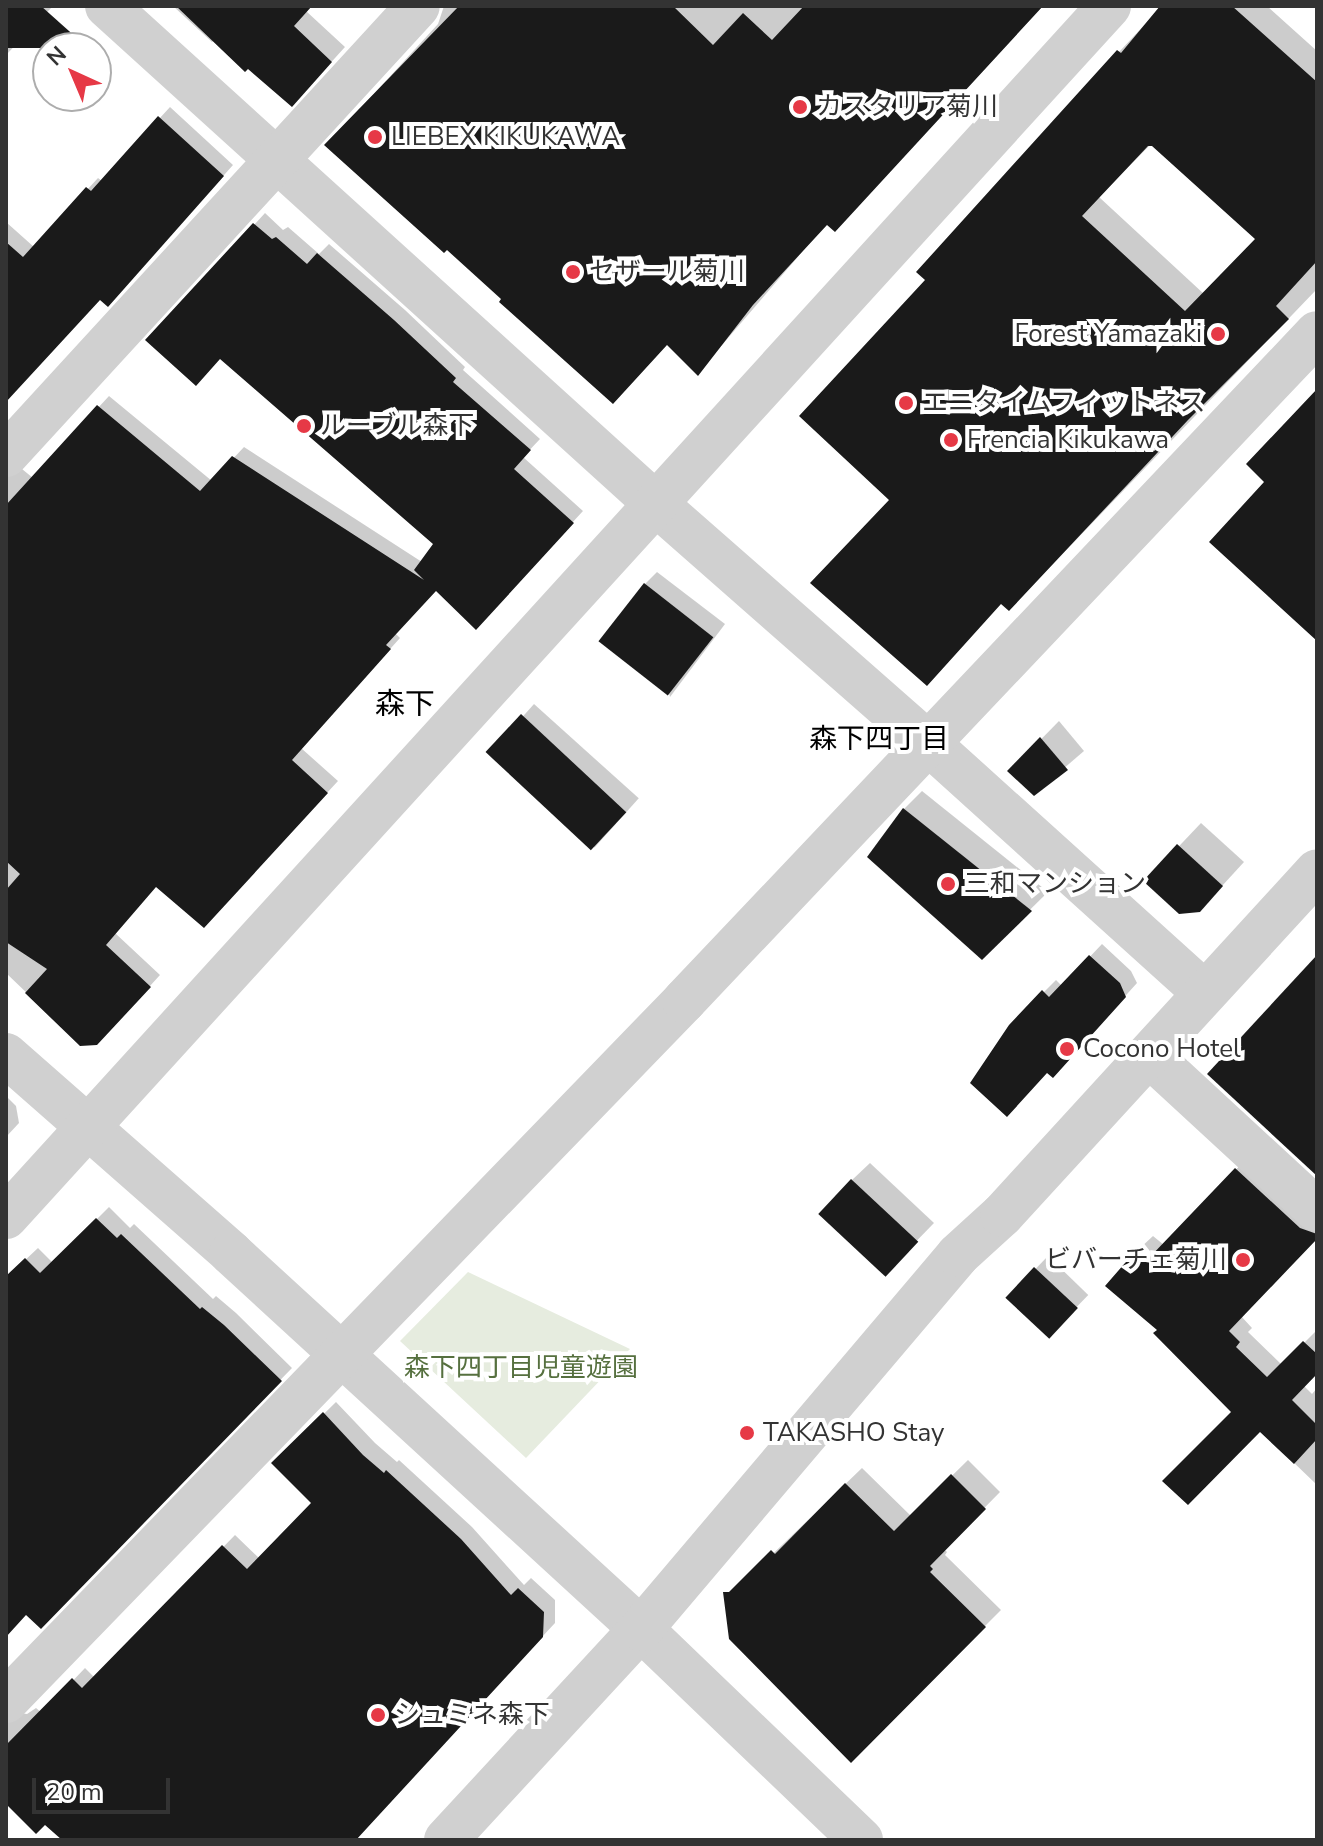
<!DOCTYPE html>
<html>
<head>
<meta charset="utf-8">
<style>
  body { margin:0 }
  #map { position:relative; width:1323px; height:1846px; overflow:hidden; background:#fff; font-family:"Nunito Sans","Noto Sans JP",sans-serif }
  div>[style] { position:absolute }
  .green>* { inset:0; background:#e6ecdf }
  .shadow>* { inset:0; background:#0003; transform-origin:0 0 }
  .building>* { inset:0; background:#1a1a1a; transform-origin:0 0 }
  .minor>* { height:44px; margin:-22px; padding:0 22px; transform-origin:22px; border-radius:22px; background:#d0d0d0 }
  .dots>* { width:22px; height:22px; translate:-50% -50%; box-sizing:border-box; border:4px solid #fff; border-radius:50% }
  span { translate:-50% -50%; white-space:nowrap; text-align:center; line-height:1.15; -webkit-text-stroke:8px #fff; paint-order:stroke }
  .poi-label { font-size:26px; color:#333 }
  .left { translate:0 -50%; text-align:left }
  .right { translate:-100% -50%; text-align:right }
  .park-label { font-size:26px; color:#56703f }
  .neighbourhood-label { font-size:28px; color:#000 }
  .quarter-label { font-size:30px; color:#000 }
  .frame { position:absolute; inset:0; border:8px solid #333; pointer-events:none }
  .north { position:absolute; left:32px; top:32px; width:80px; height:80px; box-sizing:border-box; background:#fff; border:2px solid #adadad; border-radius:50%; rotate:316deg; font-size:22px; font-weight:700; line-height:32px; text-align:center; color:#333 }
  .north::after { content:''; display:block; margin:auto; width:28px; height:36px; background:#e63946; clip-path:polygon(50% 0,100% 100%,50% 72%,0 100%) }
  .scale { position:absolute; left:32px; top:1778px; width:138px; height:36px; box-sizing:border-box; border:4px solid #333; border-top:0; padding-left:10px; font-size:24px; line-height:28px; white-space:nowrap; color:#333; -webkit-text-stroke:6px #fff; paint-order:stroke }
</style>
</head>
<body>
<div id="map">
  <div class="green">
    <i style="clip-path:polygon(468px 1272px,630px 1349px,526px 1458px,400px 1341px)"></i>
  </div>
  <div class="shadow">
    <i style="clip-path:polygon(6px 6px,53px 6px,6px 55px)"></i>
    <i style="clip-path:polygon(173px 6px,311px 6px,306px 11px,345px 47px,306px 90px,214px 40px,212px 42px)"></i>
    <i style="clip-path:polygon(444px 6px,1043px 6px,849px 215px,827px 223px,698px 373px,668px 343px,504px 299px,327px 145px,438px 24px)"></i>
    <i style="clip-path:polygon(evenodd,1162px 6px,1267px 6px,1317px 51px,1317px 289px,1027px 591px,892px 500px,928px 280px,1119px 52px,1162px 6px,1152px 143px,1258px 239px,1204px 294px,1099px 197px,1152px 143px)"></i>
    <i style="clip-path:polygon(170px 107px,233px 165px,119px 293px,100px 297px,6px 397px,6px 222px,34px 247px,98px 178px,102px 181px)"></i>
    <i style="clip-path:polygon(265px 213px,283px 230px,288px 227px,319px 254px,329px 244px,405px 310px,465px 367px,463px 370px,540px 439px,523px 457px,583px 511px,486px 616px,436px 589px,395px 633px,400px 638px,301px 748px,338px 781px,214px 915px,157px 885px,115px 933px,160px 975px,108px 1032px,80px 1044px,6px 973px,6px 466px,22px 469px,33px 478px,109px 396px,212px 481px,244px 447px,422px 562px,436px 544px,221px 357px,148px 340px)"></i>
    <i style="clip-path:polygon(657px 572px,725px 624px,670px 697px,645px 584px)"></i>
    <i style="left:534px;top:704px;width:141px;height:66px;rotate:42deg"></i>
    <i style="clip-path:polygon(1059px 721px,1084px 751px,1034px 794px,1010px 771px)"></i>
    <i style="clip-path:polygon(922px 791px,1048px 892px,982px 957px,904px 809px)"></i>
    <i style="clip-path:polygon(1201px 823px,1244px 862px,1222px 886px,1146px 881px)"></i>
    <i style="clip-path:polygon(1102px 944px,1131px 971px,1137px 983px,1064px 1064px,1010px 1026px,1056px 980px,1062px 986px)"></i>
    <i style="clip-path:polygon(6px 1096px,16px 1106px,19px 1123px,6px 1137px)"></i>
    <i style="clip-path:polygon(1249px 1156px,1317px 1216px,1317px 1237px,1241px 1316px,1252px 1328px,1248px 1332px,1282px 1365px,1317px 1330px,1317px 1372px,1304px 1386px,1312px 1394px,1317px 1388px,1317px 1485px,1260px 1430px,1234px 1412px,1160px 1330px,1139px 1249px,1153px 1236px,1164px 1245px)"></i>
    <i style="clip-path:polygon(870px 1163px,934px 1223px,900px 1258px,852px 1180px)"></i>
    <i style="clip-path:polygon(109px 1207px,130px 1228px,134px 1224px,213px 1299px,216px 1296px,236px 1313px,292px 1368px,41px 1626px,26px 1613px,6px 1636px,6px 1278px,38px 1248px,53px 1263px)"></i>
    <i style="left:1048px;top:1256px;width:56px;height:58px;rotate:44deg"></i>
    <i style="clip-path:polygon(336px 1402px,375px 1443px,397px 1462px,399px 1460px,472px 1527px,524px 1585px,531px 1578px,555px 1600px,555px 1623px,353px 1840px,65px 1840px,45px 1822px,6px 1801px,6px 1711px,27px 1714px,36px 1708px,42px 1713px,85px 1668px,95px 1678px,235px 1535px,260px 1559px,313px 1503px,274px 1463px)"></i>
    <i style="clip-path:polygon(968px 1460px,1000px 1492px,944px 1549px,947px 1552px,945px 1555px,1001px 1610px,851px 1760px,726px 1599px,862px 1468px,911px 1516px)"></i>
  </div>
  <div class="building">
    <i style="clip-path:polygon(6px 6px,41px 6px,88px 48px,6px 48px)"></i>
    <i style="clip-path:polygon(176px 6px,312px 6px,294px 26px,332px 62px,292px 107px,248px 69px,245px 72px)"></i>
    <i style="clip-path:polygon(459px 6px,673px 6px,713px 45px,743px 13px,772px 40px,804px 6px,1043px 6px,835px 232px,827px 225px,753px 305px,698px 376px,667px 345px,613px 404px,499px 302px,501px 299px,447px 250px,444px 253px,324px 145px)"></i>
    <i style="clip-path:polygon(evenodd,1160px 6px,1232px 6px,1317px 82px,1317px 261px,1276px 306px,1289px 319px,1188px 420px,1009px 611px,1001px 604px,927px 686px,810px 583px,889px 500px,799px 416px,925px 280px,916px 272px,1117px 50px,1121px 53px,1160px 6px,1148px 146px,1152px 146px,1255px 239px,1185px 311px,1082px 216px,1148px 146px)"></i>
    <i style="clip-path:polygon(158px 116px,224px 176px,108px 307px,100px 300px,6px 402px,6px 242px,23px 257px,86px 187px,91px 191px)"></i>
    <i style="clip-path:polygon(253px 223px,272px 239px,276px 237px,307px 264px,317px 253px,394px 320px,456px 378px,453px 382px,531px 450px,514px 469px,574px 523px,476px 630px,436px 591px,386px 645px,391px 649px,292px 760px,328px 793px,204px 928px,156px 887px,106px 945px,151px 987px,97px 1045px,80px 1046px,25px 993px,47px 969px,6px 942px,6px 890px,20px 874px,6px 861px,6px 505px,97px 405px,200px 491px,232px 456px,424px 580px,414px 570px,433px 544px,220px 359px,196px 386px,145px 340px)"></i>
    <i style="clip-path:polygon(1317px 389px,1317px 641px,1209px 542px,1264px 482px,1246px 464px)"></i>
    <i style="left:644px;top:583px;width:88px;height:74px;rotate:38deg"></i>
    <i style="left:521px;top:714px;width:144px;height:52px;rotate:43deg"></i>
    <i style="clip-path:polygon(1040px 737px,1068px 770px,1034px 796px,1007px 771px)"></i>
    <i style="clip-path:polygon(903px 808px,1032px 911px,982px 960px,867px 857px)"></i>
    <i style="clip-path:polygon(1177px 844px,1223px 886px,1200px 912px,1179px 914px,1143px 881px)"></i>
    <i style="clip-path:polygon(1089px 955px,1120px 983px,1126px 997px,1053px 1078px,1047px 1073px,1007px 1117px,970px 1083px,1009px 1025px,1042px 990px,1049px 997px)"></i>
    <i style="clip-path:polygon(1317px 955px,1317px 1176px,1207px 1074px)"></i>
    <i style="clip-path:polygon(1235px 1168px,1300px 1228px,1317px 1234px,1317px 1239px,1229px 1331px,1240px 1342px,1236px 1347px,1267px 1377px,1303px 1341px,1317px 1354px,1317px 1374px,1292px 1400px,1317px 1425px,1317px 1439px,1294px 1464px,1260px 1432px,1188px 1505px,1162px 1481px,1231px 1412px,1153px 1333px,1157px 1330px,1105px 1286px,1138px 1248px,1149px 1258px)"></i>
    <i style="left:851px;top:1179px;width:92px;height:48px;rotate:43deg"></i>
    <i style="clip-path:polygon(96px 1218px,117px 1238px,121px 1234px,200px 1309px,202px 1307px,224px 1325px,282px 1381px,41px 1629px,26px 1615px,6px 1637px,6px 1276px,25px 1258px,40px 1273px)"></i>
    <i style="left:1034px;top:1267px;width:60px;height:42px;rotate:43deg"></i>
    <i style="clip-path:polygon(323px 1412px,363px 1455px,384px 1473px,386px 1470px,461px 1539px,511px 1595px,518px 1588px,544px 1612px,543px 1637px,356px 1840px,62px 1840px,45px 1825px,36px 1834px,6px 1804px,6px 1745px,72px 1678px,82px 1688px,222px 1545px,247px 1569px,311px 1503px,271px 1463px)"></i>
    <i style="clip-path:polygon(951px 1474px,986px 1509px,930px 1566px,933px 1569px,930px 1572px,986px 1627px,851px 1763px,729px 1639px,723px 1592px,729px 1592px,771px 1550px,775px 1554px,845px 1483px,894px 1531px)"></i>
  </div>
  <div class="minor">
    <i style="left:107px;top:6px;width:741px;rotate:42.21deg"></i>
    <i style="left:656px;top:504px;width:362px;rotate:41.3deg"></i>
    <i style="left:928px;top:743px;width:372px;rotate:42.1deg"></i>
    <i style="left:6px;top:455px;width:609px;rotate:-47.46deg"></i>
    <i style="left:6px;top:1055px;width:300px;rotate:41.3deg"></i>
    <i style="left:231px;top:1253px;width:556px;rotate:42.52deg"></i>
    <i style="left:641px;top:1629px;width:305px;rotate:43.8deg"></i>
    <i style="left:1150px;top:1056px;width:227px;rotate:42.7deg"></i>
    <i style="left:6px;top:1217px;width:1638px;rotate:-47.67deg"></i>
    <i style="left:6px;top:1701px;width:975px;rotate:-45.91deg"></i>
    <i style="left:684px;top:1001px;width:920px;rotate:-46.54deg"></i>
    <i style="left:446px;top:1840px;width:287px;rotate:-47.3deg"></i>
    <i style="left:641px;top:1629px;width:490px;rotate:-49.7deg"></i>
    <i style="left:958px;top:1255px;width:59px;rotate:-42.3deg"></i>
    <i style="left:1002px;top:1215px;width:466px;rotate:-47.5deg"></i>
  </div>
  <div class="dots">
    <i style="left:800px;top:107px;background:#e63946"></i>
    <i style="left:375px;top:137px;background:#e63946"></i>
    <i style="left:573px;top:272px;background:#e63946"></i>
    <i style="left:1218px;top:334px;background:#e63946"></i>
    <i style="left:906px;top:403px;background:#e63946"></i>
    <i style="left:304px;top:426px;background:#e63946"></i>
    <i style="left:951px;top:440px;background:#e63946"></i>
    <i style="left:948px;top:884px;background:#e63946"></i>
    <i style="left:1067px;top:1049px;background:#e63946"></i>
    <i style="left:1243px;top:1260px;background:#e63946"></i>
    <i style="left:747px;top:1433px;background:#e63946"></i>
    <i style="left:378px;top:1715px;background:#e63946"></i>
  </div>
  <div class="poi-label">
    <span class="left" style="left:816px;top:107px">カスタリア菊川</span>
    <span class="left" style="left:391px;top:137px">LIEBEX KIKUKAWA</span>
    <span class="left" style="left:589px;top:272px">セザール菊川</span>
    <span class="right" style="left:1202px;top:334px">Forest Yamazaki</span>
    <span class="left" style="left:922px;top:403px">エニタイムフィットネス</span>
    <span class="left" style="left:320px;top:426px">ルーブル森下</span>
    <span class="left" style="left:967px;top:440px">Frencia Kikukawa</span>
    <span class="left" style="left:964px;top:884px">三和マンション</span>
    <span class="left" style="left:1083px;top:1049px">Cocono Hotel</span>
    <span class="right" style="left:1227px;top:1260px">ビバーチェ菊川</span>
    <span class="left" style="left:763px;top:1433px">TAKASHO Stay</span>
    <span class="left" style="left:394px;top:1715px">シュミネ森下</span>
  </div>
  <div class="park-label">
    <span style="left:521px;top:1368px">森下四丁目児童遊園</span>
  </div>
  <div class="neighbourhood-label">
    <span style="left:879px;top:739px">森下四丁目</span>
  </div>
  <div class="quarter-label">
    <span style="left:405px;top:705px">森下</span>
  </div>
  <div class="frame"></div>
  <div class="north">N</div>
  <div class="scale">20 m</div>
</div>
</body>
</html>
